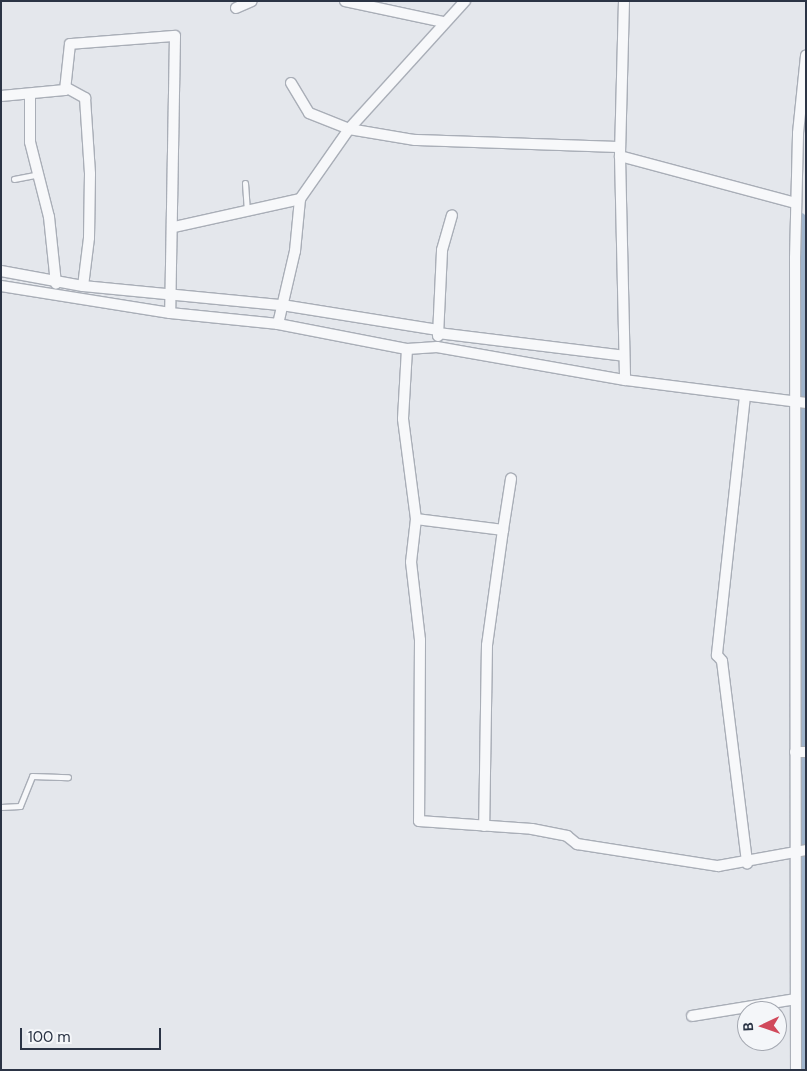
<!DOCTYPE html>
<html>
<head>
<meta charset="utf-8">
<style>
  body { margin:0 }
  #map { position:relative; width:807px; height:1071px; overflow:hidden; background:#e4e7ec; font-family:"DM Sans",sans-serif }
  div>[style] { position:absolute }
  .canal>* { height:10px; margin:-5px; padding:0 5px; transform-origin:5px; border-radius:5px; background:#9fb4cc }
  .roads { filter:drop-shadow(1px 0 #a9aeb7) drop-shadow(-1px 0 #a9aeb7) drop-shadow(0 1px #a9aeb7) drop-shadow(0 -1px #a9aeb7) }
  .service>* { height:5px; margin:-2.5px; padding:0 2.5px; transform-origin:2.5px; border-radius:2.5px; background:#f7f8fa }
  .minor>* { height:10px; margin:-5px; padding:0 5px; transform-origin:5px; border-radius:5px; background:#f7f8fa }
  span { translate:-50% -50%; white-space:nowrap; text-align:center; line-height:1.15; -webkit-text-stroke:4px #f4f6f9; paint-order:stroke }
  .frame { position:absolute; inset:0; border:2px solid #2b3445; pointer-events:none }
  .north { position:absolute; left:737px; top:1001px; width:50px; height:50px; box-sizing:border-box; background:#f4f6f9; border:1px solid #a4a8b1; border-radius:50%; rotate:267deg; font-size:14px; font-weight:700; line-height:20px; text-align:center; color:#2b3445 }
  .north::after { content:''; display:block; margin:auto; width:18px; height:22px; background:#d1495b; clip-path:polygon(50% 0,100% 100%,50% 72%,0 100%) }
  .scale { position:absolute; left:20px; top:1028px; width:141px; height:22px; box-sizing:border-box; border:2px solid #2b3445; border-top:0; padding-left:6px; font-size:15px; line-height:18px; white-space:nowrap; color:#2b3445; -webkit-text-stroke:4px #f4f6f9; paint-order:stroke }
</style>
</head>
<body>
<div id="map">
  <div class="canal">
    <i style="left:801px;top:218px;width:852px;rotate:89.87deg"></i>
  </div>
  <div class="roads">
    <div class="service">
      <i style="left:14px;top:179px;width:21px;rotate:-11deg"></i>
      <i style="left:245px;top:183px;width:28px;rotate:86deg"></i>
      <i style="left:1px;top:807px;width:19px;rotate:-3deg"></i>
      <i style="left:20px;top:806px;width:32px;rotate:-68deg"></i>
      <i style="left:32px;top:776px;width:36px;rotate:2deg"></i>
    </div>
    <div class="minor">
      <i style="left:345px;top:1px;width:100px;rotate:12.1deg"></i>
      <i style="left:624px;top:1px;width:155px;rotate:91.5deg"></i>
      <i style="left:620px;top:156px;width:224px;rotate:88.7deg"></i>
      <i style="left:236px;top:8px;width:17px;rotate:-24deg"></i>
      <i style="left:291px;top:83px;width:35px;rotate:59deg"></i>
      <i style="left:309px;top:113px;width:43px;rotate:21.8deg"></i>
      <i style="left:349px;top:129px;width:67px;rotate:9.5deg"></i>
      <i style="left:415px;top:140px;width:205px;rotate:2deg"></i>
      <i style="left:67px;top:88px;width:21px;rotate:29deg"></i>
      <i style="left:85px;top:98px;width:76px;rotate:86.2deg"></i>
      <i style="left:90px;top:174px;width:64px;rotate:90.9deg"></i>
      <i style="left:89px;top:238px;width:48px;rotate:97.1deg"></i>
      <i style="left:30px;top:94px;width:48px;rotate:90deg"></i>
      <i style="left:30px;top:142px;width:77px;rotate:75.8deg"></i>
      <i style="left:49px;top:217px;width:67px;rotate:84deg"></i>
      <i style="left:1px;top:96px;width:64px;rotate:-5.4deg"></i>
      <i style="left:65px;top:90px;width:46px;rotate:-83.8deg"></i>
      <i style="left:70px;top:44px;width:105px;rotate:-4.4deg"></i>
      <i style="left:175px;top:36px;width:277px;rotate:91deg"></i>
      <i style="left:620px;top:156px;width:182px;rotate:15deg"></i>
      <i style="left:174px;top:227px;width:129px;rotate:-12.5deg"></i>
      <i style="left:1px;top:271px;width:83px;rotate:10.4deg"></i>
      <i style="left:83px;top:286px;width:200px;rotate:5.5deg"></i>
      <i style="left:282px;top:305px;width:158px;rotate:9.1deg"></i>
      <i style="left:1px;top:286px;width:171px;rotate:9.1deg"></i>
      <i style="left:170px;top:313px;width:109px;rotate:5.8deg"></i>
      <i style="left:278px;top:324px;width:131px;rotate:11deg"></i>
      <i style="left:407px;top:349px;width:30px;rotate:-4deg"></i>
      <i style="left:437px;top:347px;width:191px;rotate:10deg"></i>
      <i style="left:625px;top:380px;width:182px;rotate:7.2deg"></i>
      <i style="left:278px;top:324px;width:75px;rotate:-76.9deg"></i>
      <i style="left:295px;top:251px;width:52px;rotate:-84.5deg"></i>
      <i style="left:300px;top:199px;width:85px;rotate:-55deg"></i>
      <i style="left:349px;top:129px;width:173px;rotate:-47.8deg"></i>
      <i style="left:438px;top:333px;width:187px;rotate:7deg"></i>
      <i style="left:438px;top:336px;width:86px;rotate:-87.3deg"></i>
      <i style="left:442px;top:250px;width:36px;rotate:-74deg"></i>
      <i style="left:407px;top:349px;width:70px;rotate:93.3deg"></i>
      <i style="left:403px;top:419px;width:101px;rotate:82.6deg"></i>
      <i style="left:416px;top:519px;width:43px;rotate:96.6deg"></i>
      <i style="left:411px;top:562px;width:79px;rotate:83.4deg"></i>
      <i style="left:420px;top:640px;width:181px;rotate:90.3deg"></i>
      <i style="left:419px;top:821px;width:113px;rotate:4deg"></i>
      <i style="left:532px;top:829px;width:36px;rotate:11deg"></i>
      <i style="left:567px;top:836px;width:13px;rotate:39deg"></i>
      <i style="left:577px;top:844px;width:143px;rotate:8.9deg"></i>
      <i style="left:718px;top:866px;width:89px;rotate:-10.3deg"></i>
      <i style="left:745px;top:396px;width:261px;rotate:96.2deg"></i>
      <i style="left:717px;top:655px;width:8px;rotate:50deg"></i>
      <i style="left:722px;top:661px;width:204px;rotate:82.9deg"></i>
      <i style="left:416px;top:519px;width:88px;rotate:7.2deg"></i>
      <i style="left:503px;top:530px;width:116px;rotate:97.9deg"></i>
      <i style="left:487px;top:645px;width:181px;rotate:90.9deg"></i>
      <i style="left:503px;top:530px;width:52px;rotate:-81.1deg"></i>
      <i style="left:795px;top:752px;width:11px"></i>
      <i style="left:692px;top:1016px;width:105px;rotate:-9.3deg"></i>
      <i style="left:796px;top:1070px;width:812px;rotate:-90.07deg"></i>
      <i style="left:795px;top:258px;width:125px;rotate:-88.6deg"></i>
      <i style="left:798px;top:133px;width:78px;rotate:-84.1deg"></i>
    </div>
  </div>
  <div class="frame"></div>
  <div class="north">B</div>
  <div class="scale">100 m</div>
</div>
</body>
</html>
